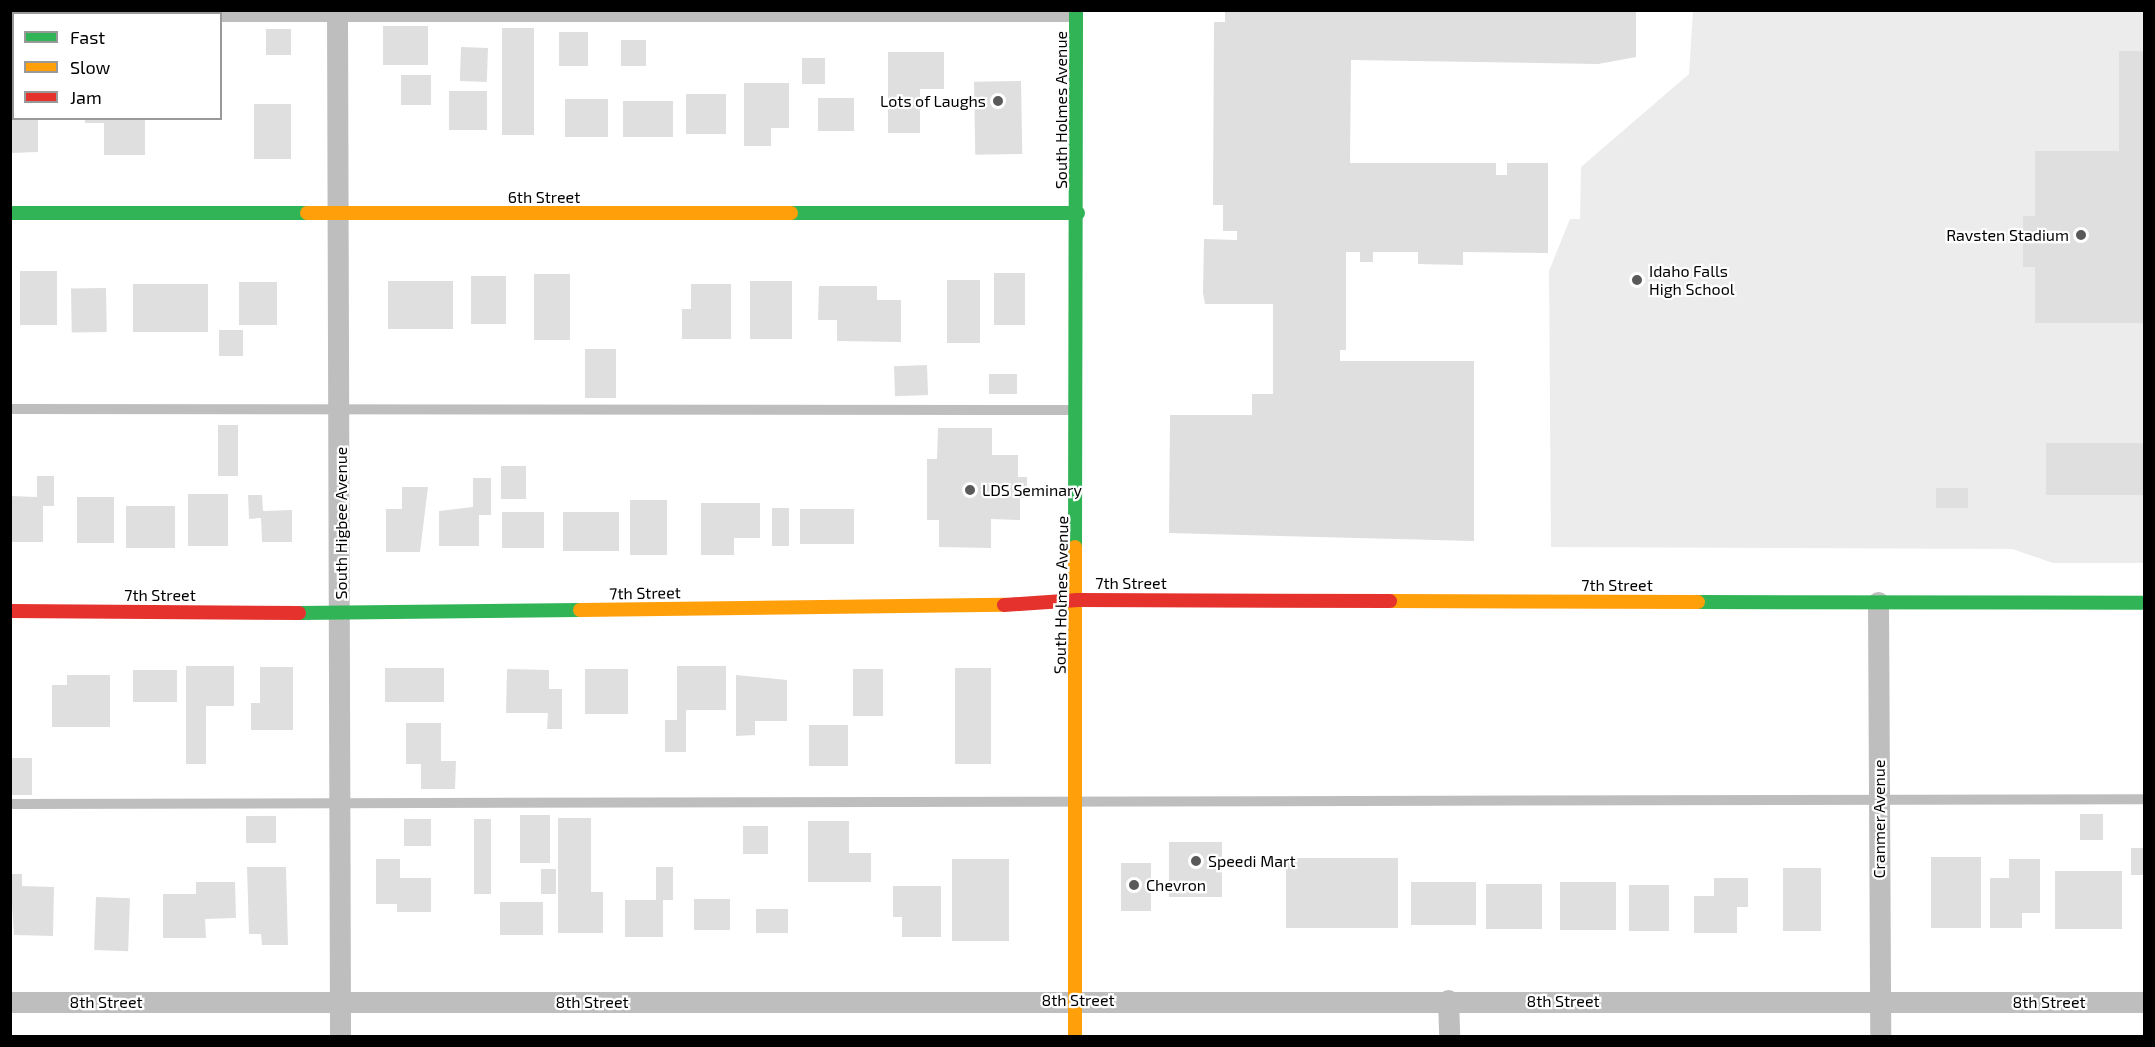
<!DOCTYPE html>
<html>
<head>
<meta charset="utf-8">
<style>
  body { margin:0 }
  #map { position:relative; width:2155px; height:1047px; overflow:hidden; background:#fff; font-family:"Exo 2",sans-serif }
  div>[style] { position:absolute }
  .green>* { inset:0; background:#ececec }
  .building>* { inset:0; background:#dfdfdf; transform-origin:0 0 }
  .lane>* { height:10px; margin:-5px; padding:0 5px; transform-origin:5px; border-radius:5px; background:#bebebe }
  .street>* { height:21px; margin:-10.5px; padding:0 10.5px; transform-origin:10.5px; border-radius:10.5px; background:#bebebe }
  .fast>* { height:14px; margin:-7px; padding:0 7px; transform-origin:7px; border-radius:7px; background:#30b455 }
  .slow>* { height:14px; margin:-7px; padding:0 7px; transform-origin:7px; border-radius:7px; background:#ff9f0a }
  .jam>* { height:14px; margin:-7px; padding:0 7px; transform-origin:7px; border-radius:7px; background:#e5322d }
  .dots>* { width:16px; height:16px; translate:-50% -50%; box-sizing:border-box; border:3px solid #fff; border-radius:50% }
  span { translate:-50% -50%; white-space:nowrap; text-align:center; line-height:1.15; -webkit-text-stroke:4.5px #fff; paint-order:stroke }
  .poi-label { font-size:16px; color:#000 }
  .right { translate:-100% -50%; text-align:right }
  .left { translate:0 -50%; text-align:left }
  .street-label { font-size:16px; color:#000 }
  .frame { position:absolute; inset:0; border:12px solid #000; pointer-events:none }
  .legend { position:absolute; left:12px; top:12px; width:210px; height:108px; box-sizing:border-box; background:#fff; border:2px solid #999; margin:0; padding:8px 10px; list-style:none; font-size:18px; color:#000 }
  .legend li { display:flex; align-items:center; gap:12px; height:30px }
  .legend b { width:30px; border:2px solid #999 }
</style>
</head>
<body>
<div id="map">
  <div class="green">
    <i style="clip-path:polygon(1693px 11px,2144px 11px,2144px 563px,2053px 563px,2012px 549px,1551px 547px,1549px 271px,1570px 219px,1580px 219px,1581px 167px,1689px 74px)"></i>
  </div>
  <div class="building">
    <i style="clip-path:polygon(1225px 10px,1636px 10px,1636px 57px,1598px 64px,1351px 60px,1350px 163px,1496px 163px,1496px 175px,1507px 175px,1507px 163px,1548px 163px,1548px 253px,1463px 252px,1463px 265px,1418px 264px,1418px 252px,1373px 252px,1373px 262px,1360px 262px,1360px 252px,1346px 252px,1346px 350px,1340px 350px,1340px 361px,1474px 361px,1474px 541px,1169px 533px,1170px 415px,1252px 415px,1252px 394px,1273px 394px,1273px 304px,1205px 304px,1203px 293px,1204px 239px,1237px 240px,1237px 231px,1223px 231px,1223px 205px,1213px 205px,1214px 22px,1225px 22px)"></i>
    <i style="left:383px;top:26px;width:45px;height:39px"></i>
    <i style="left:502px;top:28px;width:32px;height:107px"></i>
    <i style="left:266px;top:29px;width:25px;height:26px"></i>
    <i style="left:588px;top:32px;width:34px;height:29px;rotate:90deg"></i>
    <i style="left:621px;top:40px;width:25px;height:26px"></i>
    <i style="left:461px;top:47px;width:27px;height:34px;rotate:2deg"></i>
    <i style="clip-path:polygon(2119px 51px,2144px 51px,2144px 323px,2035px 323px,2035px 267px,2023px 267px,2023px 216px,2035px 216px,2035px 151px,2119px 151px)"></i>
    <i style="clip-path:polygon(888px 52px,944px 52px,944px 89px,920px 89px,920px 133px,888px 133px)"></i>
    <i style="left:802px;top:58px;width:23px;height:26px"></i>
    <i style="left:401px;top:75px;width:30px;height:30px"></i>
    <i style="clip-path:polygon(10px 80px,14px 118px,38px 118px,38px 152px,10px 153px)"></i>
    <i style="left:1021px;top:81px;width:73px;height:47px;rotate:89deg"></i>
    <i style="clip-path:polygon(744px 83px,789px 83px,789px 128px,771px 128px,771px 146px,744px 146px)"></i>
    <i style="left:449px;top:91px;width:38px;height:39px"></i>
    <i style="left:686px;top:94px;width:40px;height:40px"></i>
    <i style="left:818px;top:98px;width:36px;height:33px"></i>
    <i style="left:565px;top:99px;width:43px;height:38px"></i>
    <i style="left:623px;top:101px;width:50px;height:36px"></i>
    <i style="left:254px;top:104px;width:37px;height:55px"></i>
    <i style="clip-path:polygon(85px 118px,145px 118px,145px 155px,104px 155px,104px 123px,85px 123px)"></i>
    <i style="left:20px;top:271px;width:37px;height:54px"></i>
    <i style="left:1025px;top:273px;width:52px;height:31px;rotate:90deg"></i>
    <i style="left:534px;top:274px;width:36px;height:66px"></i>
    <i style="left:471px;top:276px;width:35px;height:48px"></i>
    <i style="left:947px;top:280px;width:33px;height:63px"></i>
    <i style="left:388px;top:281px;width:65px;height:48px"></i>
    <i style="left:750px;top:281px;width:42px;height:58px"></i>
    <i style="left:239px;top:282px;width:38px;height:43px"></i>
    <i style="left:133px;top:284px;width:75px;height:48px"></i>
    <i style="clip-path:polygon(691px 284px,731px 284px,731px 339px,682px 339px,682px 309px,691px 309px)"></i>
    <i style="clip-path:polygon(819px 286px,877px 286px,877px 300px,901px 300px,901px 342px,837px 341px,837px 320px,818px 320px)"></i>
    <i style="left:106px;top:288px;width:44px;height:35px;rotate:89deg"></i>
    <i style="left:219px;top:330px;width:24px;height:26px"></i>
    <i style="left:585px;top:349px;width:31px;height:49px"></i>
    <i style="left:927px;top:365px;width:30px;height:33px;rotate:88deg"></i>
    <i style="left:989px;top:374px;width:28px;height:20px"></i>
    <i style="left:218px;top:425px;width:20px;height:51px"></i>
    <i style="clip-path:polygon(938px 428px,992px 428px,992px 455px,1018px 455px,1018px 477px,1027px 477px,1027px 498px,1020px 498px,1020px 520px,991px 519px,991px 548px,939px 547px,939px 520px,927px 520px,927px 459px,937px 459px)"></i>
    <i style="left:2046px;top:443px;width:98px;height:52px"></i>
    <i style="left:501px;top:466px;width:25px;height:33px"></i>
    <i style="clip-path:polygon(37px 476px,54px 476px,54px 506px,43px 506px,43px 542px,10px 542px,10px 496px,37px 497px)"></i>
    <i style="clip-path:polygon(473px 478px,491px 478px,491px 515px,479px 515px,479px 546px,439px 546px,439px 511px,473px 507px)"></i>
    <i style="clip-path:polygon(402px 487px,428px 487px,420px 552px,386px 552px,386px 509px,402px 509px)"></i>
    <i style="left:1936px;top:488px;width:32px;height:20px"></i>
    <i style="left:188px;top:494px;width:40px;height:52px"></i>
    <i style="clip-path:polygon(248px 495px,262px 495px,263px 511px,292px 510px,292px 542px,262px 542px,261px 518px,249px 519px)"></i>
    <i style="left:77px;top:497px;width:37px;height:46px"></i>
    <i style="left:630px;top:500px;width:37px;height:55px"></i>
    <i style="clip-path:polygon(701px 503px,760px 503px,760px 538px,734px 538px,734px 555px,701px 555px)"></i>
    <i style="left:126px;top:506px;width:49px;height:42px"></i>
    <i style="left:772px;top:508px;width:17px;height:38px"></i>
    <i style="left:800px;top:509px;width:54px;height:35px"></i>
    <i style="left:502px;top:512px;width:42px;height:36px"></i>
    <i style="left:563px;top:512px;width:56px;height:39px"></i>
    <i style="clip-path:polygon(186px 666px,234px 666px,234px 706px,206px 706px,206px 764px,186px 764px)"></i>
    <i style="clip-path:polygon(677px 666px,726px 666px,726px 710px,686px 710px,686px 752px,665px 752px,665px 720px,677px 720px)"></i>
    <i style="clip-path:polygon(260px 667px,293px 667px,293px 730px,251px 730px,251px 703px,260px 703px)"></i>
    <i style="left:385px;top:668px;width:59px;height:34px"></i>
    <i style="left:955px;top:668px;width:36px;height:96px"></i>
    <i style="clip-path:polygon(507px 669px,549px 670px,549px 689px,562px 689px,562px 729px,547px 729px,548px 713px,506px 713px)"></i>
    <i style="left:585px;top:669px;width:43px;height:45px"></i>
    <i style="left:853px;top:669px;width:30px;height:47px"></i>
    <i style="left:133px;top:670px;width:44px;height:32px"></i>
    <i style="clip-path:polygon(67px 675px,110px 675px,110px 727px,52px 727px,52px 685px,67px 685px)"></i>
    <i style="clip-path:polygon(736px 675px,787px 680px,787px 721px,755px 721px,755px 735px,736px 736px)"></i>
    <i style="clip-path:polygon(406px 723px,441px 723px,441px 761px,456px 761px,455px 789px,421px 789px,421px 764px,406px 764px)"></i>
    <i style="left:809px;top:725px;width:39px;height:41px"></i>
    <i style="left:10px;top:758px;width:22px;height:37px"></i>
    <i style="left:2080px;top:814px;width:23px;height:26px"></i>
    <i style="left:520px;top:815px;width:30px;height:48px"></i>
    <i style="left:246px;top:816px;width:30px;height:27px"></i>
    <i style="clip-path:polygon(558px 818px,591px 818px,591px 892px,603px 892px,603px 933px,558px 933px)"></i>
    <i style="left:404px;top:819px;width:27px;height:27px"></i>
    <i style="left:474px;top:819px;width:17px;height:75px"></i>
    <i style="clip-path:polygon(808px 821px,849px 821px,849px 853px,871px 853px,871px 882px,808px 882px)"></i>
    <i style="left:743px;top:826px;width:25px;height:28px"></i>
    <i style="left:1169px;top:842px;width:53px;height:55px"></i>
    <i style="left:2131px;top:848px;width:13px;height:27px"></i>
    <i style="left:1931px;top:857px;width:50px;height:71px"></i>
    <i style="left:1286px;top:858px;width:112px;height:70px"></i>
    <i style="clip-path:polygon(376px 859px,400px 859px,400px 878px,431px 878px,431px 912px,397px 912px,397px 904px,376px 904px)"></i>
    <i style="left:1009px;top:859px;width:82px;height:57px;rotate:90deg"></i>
    <i style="clip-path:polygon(2009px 859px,2040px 859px,2040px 913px,2022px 913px,2022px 928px,1990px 928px,1990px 878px,2009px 878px)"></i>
    <i style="left:1121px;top:863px;width:30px;height:48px"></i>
    <i style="clip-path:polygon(247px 867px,286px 867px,288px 945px,262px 945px,261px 934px,249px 934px)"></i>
    <i style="clip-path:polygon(656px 867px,673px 867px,673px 900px,663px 900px,663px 937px,625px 937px,625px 900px,656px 900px)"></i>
    <i style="left:1821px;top:868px;width:63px;height:38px;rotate:90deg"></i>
    <i style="left:541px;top:869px;width:15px;height:25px"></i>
    <i style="left:2055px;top:871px;width:67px;height:58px"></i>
    <i style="clip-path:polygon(10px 874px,22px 874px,22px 886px,54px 887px,53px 936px,14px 935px)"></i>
    <i style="clip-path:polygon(1714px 878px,1748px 878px,1748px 907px,1737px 907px,1737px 933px,1694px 933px,1694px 896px,1714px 896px)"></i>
    <i style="clip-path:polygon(196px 882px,235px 882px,236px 918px,205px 919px,206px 938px,163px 938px,163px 894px,196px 894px)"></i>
    <i style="left:1411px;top:882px;width:65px;height:43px"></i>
    <i style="left:1560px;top:882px;width:56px;height:48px"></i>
    <i style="left:1486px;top:884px;width:56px;height:45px"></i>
    <i style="left:1629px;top:885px;width:40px;height:46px"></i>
    <i style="clip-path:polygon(893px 886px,941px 886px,941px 937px,902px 937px,902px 917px,893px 917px)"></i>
    <i style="left:96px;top:897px;width:34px;height:53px;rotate:2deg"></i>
    <i style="left:694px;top:899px;width:36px;height:31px"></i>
    <i style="left:500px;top:902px;width:43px;height:33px"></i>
    <i style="left:756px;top:909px;width:32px;height:24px"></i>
  </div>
  <div class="lane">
    <i style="left:10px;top:17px;width:4px"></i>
    <i style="left:220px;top:17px;width:855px"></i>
    <i style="left:10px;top:409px;width:1063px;rotate:0.05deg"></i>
    <i style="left:10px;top:804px;width:2134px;rotate:-0.13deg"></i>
  </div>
  <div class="street">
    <i style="left:337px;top:10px;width:1026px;rotate:89.83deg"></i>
    <i style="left:1878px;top:602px;width:434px;rotate:89.7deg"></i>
    <i style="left:1448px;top:1000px;width:36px;rotate:88deg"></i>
    <i style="left:10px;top:1002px;width:2134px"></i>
  </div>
  <div class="fast">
    <i style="left:10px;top:213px;width:297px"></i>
    <i style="left:791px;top:213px;width:287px"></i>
    <i style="left:1075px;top:547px;width:537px;rotate:-89.89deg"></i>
    <i style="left:1698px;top:602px;width:446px;rotate:0.1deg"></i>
    <i style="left:299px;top:613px;width:281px;rotate:-0.6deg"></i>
  </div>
  <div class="slow">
    <i style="left:307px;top:213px;width:484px"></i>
    <i style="left:1390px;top:601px;width:308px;rotate:0.2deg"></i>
    <i style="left:580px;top:610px;width:424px;rotate:-0.7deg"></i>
    <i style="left:1075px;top:1036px;width:489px;rotate:-90deg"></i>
  </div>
  <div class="jam">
    <i style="left:1004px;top:605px;width:74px;rotate:-3.9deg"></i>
    <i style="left:1078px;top:600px;width:312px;rotate:0.2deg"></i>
    <i style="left:10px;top:611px;width:289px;rotate:0.4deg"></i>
  </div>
  <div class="dots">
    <i style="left:998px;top:101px;background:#595959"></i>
    <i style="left:2081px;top:235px;background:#595959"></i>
    <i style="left:1637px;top:280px;background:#595959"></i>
    <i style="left:970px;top:490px;background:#595959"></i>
    <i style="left:1196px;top:861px;background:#595959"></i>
    <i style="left:1134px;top:885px;background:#595959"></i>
  </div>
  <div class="poi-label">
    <span class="right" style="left:986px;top:101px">Lots of Laughs</span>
    <span class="right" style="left:2069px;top:235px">Ravsten Stadium</span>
    <span class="left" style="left:1649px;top:280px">Idaho Falls<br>High School</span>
    <span class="left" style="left:982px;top:490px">LDS Seminary</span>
    <span class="left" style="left:1208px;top:861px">Speedi Mart</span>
    <span class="left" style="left:1146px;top:885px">Chevron</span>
  </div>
  <div class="street-label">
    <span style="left:1061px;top:110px;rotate:-90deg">South Holmes Avenue</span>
    <span style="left:544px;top:197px">6th Street</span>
    <span style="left:341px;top:523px;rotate:-90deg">South Higbee Avenue</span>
    <span style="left:1131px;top:583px">7th Street</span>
    <span style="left:1617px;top:585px">7th Street</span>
    <span style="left:645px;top:593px;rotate:-1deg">7th Street</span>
    <span style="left:160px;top:595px">7th Street</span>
    <span style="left:1061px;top:595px;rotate:-89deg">South Holmes Avenue</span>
    <span style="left:1879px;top:819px;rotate:-90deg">Cranmer Avenue</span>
    <span style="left:1078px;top:1000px">8th Street</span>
    <span style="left:1563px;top:1001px">8th Street</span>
    <span style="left:106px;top:1002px">8th Street</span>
    <span style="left:592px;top:1002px">8th Street</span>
    <span style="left:2049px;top:1002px">8th Street</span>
  </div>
  <div class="frame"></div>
  <ul class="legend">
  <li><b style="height:8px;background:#30b455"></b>Fast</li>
  <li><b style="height:8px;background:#ff9f0a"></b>Slow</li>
  <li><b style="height:8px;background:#e5322d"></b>Jam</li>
  </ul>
</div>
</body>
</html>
